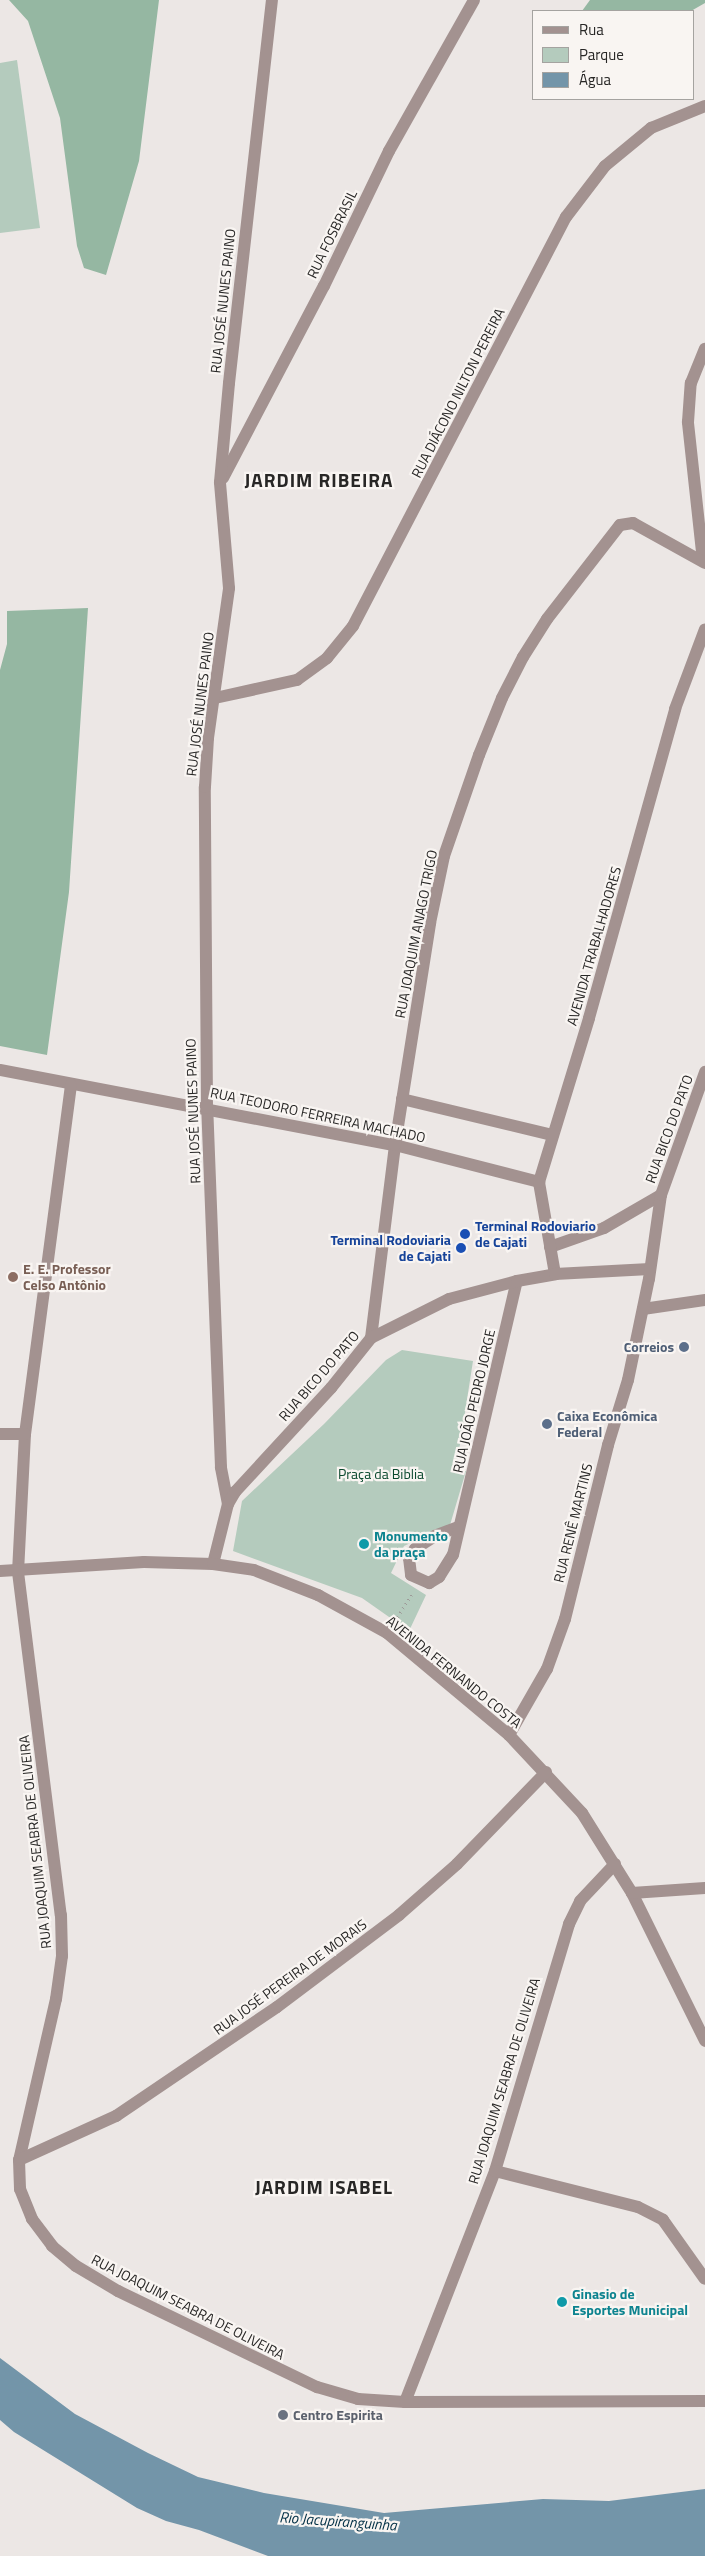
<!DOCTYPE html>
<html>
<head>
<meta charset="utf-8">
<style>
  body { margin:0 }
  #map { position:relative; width:705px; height:2556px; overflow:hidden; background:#ece7e5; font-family:"Titillium Web",sans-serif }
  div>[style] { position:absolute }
  .green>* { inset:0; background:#b4cbbd }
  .forest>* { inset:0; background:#95b7a2 }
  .water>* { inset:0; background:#7395a9 }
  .path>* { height:3px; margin-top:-1.5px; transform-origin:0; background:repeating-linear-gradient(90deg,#9d9a98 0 1px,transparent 0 5px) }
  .minor>* { height:12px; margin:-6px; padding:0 6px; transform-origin:6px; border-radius:6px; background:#a39290 }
  .dots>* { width:14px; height:14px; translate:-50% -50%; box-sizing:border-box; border:2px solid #f9f5f2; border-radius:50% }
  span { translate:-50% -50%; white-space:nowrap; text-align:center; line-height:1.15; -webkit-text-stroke:4.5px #f9f5f2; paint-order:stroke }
  .street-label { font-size:14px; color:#282726 }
  .transit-label { font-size:14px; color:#164399; font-weight:700 }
  .left { translate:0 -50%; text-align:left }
  .right { translate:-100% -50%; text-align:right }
  .education-label { font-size:14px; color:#785e54; font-weight:700 }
  .service-label { font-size:14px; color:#4e5e75; font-weight:700 }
  .park-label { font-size:14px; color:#09482d }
  .culture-label { font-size:14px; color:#0d838f; font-weight:700 }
  .worship-label { font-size:14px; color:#5b616d; font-weight:700 }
  .water-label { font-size:15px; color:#002f45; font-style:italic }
  .district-label { font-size:19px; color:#282726; font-weight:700; letter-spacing:1px }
  .legend { position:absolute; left:532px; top:10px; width:162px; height:90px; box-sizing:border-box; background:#f9f5f2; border:1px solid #a5a3a0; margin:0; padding:6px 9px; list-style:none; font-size:15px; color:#282726 }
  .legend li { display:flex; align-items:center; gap:10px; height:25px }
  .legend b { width:25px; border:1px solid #a5a3a0 }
</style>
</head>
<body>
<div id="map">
  <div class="green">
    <i style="clip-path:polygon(17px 60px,40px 228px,0 233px,0 63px)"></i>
    <i style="clip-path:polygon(402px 1350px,473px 1361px,456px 1470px,466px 1471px,450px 1525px,404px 1546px,391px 1573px,426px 1595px,409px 1631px,362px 1598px,233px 1551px,242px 1501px,324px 1424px,386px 1360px)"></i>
  </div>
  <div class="forest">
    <i style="clip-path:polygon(9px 0,159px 0,139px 161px,106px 275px,84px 268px,77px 246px,60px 118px,28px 21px)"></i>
    <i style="clip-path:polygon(590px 0,705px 0,705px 3px,691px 11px,582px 11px)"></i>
    <i style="clip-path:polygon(88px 608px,69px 892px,47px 1055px,0 1046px,0 670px,7px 644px,7px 611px)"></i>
  </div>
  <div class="water">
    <i style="clip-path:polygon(0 2358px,75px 2414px,148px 2453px,198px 2477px,264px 2493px,384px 2513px,543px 2499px,609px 2501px,705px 2489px,705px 2556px,268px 2556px,199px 2530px,166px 2521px,137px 2508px,14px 2432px,0 2420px)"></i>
  </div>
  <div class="path">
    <i style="left:395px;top:1621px;width:34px;rotate:-58deg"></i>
  </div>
  <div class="minor">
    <i style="left:223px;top:478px;width:217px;rotate:-62.3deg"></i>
    <i style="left:324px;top:286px;width:150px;rotate:-64.3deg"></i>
    <i style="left:389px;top:151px;width:173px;rotate:-60.6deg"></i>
    <i style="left:703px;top:561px;width:140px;rotate:-96.2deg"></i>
    <i style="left:688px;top:422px;width:39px;rotate:-86deg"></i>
    <i style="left:691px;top:383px;width:37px;rotate:-68deg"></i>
    <i style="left:215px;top:698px;width:84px;rotate:-12.4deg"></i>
    <i style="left:297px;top:680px;width:37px;rotate:-36deg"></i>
    <i style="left:327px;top:658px;width:41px;rotate:-50.9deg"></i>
    <i style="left:353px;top:626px;width:461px;rotate:-62.5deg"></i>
    <i style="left:566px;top:217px;width:64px;rotate:-52.6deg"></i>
    <i style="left:605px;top:166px;width:60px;rotate:-39.6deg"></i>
    <i style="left:651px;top:128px;width:58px;rotate:-22.2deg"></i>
    <i style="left:0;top:1070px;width:402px;rotate:10.8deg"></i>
    <i style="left:395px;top:1145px;width:149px;rotate:14.4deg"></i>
    <i style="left:71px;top:1085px;width:352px;rotate:97.5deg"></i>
    <i style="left:25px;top:1434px;width:138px;rotate:92.9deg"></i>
    <i style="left:18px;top:1572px;width:346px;rotate:82.9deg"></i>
    <i style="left:61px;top:1915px;width:41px;rotate:88.6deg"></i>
    <i style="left:62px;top:1956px;width:43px;rotate:97.9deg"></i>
    <i style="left:56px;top:1999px;width:165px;rotate:102.9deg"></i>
    <i style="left:19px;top:2160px;width:29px;rotate:88deg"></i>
    <i style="left:20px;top:2189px;width:32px;rotate:68deg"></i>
    <i style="left:32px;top:2219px;width:34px;rotate:53deg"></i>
    <i style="left:52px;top:2246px;width:31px;rotate:40deg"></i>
    <i style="left:76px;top:2266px;width:49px;rotate:30.8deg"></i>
    <i style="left:118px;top:2291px;width:221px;rotate:25.8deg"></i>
    <i style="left:317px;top:2387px;width:43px;rotate:16.3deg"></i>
    <i style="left:358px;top:2399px;width:47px;rotate:3.7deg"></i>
    <i style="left:405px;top:2402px;width:248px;rotate:-68.7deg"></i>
    <i style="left:495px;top:2171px;width:258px;rotate:-73.3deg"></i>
    <i style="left:569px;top:1924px;width:25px;rotate:-64deg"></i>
    <i style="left:580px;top:1901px;width:51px;rotate:-46.6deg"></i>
    <i style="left:402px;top:1099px;width:154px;rotate:13.5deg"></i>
    <i style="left:550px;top:1247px;width:57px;rotate:-19.4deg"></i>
    <i style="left:604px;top:1228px;width:66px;rotate:-30.1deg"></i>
    <i style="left:555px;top:1274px;width:93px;rotate:-99.9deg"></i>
    <i style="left:539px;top:1182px;width:171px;rotate:-73deg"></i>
    <i style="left:589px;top:1018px;width:321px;rotate:-74.4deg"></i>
    <i style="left:675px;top:709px;width:85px;rotate:-69.4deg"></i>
    <i style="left:643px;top:1309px;width:63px;rotate:-8.3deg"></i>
    <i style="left:371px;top:1338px;width:194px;rotate:-82.9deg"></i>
    <i style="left:395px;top:1145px;width:225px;rotate:-81deg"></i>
    <i style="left:430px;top:923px;width:68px;rotate:-78.2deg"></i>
    <i style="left:444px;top:856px;width:107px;rotate:-70.9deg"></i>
    <i style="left:479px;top:755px;width:61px;rotate:-68deg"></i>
    <i style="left:502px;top:698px;width:46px;rotate:-62.9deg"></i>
    <i style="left:523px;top:657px;width:45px;rotate:-57.7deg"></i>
    <i style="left:547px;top:619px;width:119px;rotate:-52.2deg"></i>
    <i style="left:620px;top:525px;width:13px;rotate:-9deg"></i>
    <i style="left:633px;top:523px;width:82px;rotate:29.1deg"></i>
    <i style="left:0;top:1434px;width:25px"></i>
    <i style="left:228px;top:1504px;width:38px;rotate:-101deg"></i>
    <i style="left:221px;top:1467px;width:359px;rotate:-92.2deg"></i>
    <i style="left:207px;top:1108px;width:321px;rotate:-90.4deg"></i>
    <i style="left:205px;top:787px;width:49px;rotate:-86.5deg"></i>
    <i style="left:208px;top:738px;width:151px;rotate:-82deg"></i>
    <i style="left:229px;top:588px;width:106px;rotate:-94.9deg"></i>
    <i style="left:220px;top:482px;width:99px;rotate:-84.8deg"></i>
    <i style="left:229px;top:383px;width:385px;rotate:-83.6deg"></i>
    <i style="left:458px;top:1527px;width:25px;rotate:159deg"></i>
    <i style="left:435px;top:1536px;width:24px;rotate:147deg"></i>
    <i style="left:415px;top:1549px;width:11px;rotate:124deg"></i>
    <i style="left:409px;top:1558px;width:17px;rotate:83deg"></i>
    <i style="left:411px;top:1575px;width:20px;rotate:24deg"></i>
    <i style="left:429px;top:1583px;width:12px;rotate:-31deg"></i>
    <i style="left:439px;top:1577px;width:26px;rotate:-58deg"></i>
    <i style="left:453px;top:1555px;width:281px;rotate:-76.9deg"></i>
    <i style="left:213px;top:1564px;width:62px;rotate:-76deg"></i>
    <i style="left:228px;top:1504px;width:14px;rotate:-60deg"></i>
    <i style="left:235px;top:1492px;width:142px;rotate:-47.3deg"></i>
    <i style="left:331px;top:1388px;width:64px;rotate:-51.3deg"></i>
    <i style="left:371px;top:1338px;width:87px;rotate:-26.6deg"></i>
    <i style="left:449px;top:1299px;width:70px;rotate:-14.8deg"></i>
    <i style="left:517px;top:1281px;width:39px;rotate:-10deg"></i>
    <i style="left:555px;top:1274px;width:95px;rotate:-3deg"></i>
    <i style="left:0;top:1571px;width:144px;rotate:-3.6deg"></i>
    <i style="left:144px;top:1562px;width:69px;rotate:1.7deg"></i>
    <i style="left:213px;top:1564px;width:41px;rotate:8.3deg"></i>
    <i style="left:254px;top:1570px;width:69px;rotate:21.3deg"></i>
    <i style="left:318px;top:1595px;width:79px;rotate:28.8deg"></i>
    <i style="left:387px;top:1633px;width:159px;rotate:39.9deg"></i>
    <i style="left:509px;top:1735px;width:107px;rotate:46.9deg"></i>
    <i style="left:582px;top:1813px;width:94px;rotate:58deg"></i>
    <i style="left:632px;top:1893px;width:165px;rotate:63.7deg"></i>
    <i style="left:509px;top:1735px;width:76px;rotate:-60.1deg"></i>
    <i style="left:547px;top:1669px;width:53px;rotate:-70.2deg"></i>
    <i style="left:565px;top:1619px;width:179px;rotate:-76.1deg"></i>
    <i style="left:608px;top:1445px;width:68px;rotate:-72.9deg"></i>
    <i style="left:628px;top:1380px;width:103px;rotate:-78.3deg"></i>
    <i style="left:649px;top:1279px;width:85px;rotate:-81.9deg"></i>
    <i style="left:661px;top:1195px;width:131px;rotate:-70.3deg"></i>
    <i style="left:632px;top:1893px;width:73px;rotate:-3.9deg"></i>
    <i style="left:19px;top:2160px;width:107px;rotate:-24.4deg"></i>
    <i style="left:116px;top:2116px;width:194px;rotate:-34.1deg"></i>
    <i style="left:277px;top:2007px;width:153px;rotate:-37deg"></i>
    <i style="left:399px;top:1915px;width:77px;rotate:-41.3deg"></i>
    <i style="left:457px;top:1864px;width:128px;rotate:-45.9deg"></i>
    <i style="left:495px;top:2171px;width:147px;rotate:14.1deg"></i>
    <i style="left:638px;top:2207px;width:28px;rotate:27deg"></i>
    <i style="left:663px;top:2220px;width:72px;rotate:54.6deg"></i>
    <i style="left:405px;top:2402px;width:300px;rotate:-0.2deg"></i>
  </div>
  <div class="dots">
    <i style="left:465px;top:1234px;background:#1a4fb4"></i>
    <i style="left:461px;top:1248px;background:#1a4fb4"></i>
    <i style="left:13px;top:1277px;background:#8d6e63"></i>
    <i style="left:684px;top:1347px;background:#5c6f8a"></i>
    <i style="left:547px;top:1424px;background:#5c6f8a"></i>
    <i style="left:364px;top:1544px;background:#0f9aa8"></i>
    <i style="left:562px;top:2302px;background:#0f9aa8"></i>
    <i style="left:283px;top:2415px;background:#6b7280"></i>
  </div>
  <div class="street-label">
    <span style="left:332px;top:234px;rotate:-64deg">RUA FOSBRASIL</span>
    <span style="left:223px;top:301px;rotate:-84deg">RUA JOSÉ NUNES PAINO</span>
    <span style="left:458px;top:393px;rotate:-63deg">RUA DIÁCONO NILTON PEREIRA</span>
    <span style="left:200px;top:704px;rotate:-83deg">RUA JOSÉ NUNES PAINO</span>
    <span style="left:416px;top:934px;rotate:-79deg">RUA JOAQUIM ANAGO TRIGO</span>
    <span style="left:594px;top:946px;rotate:-74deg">AVENIDA TRABALHADORES</span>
    <span style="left:193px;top:1111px;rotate:-92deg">RUA JOSÉ NUNES PAINO</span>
    <span style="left:318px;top:1115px;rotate:12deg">RUA TEODORO FERREIRA MACHADO</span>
    <span style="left:669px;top:1129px;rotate:-70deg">RUA BICO DO PATO</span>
    <span style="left:319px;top:1376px;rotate:-49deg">RUA BICO DO PATO</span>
    <span style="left:474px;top:1401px;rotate:-77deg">RUA JOÃO PEDRO JORGE</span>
    <span style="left:573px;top:1523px;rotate:-76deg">RUA RENÊ MARTINS</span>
    <span style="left:454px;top:1672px;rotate:39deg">AVENIDA FERNANDO COSTA</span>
    <span style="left:35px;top:1842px;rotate:-96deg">RUA JOAQUIM SEABRA DE OLIVEIRA</span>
    <span style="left:290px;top:1977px;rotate:-36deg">RUA JOSÉ PEREIRA DE MORAIS</span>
    <span style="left:504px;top:2081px;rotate:-73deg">RUA JOAQUIM SEABRA DE OLIVEIRA</span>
    <span style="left:188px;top:2307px;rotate:27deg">RUA JOAQUIM SEABRA DE OLIVEIRA</span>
  </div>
  <div class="transit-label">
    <span class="left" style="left:475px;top:1234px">Terminal Rodoviario<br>de Cajati</span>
    <span class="right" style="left:451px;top:1248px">Terminal Rodoviaria<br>de Cajati</span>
  </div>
  <div class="education-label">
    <span class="left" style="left:23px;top:1277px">E. E. Professor<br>Celso Antônio</span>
  </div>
  <div class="service-label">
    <span class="right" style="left:674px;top:1347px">Correios</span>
    <span class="left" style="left:557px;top:1424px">Caixa Econômica<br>Federal</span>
  </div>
  <div class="park-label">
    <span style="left:381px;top:1474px">Praça da Biblia</span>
  </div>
  <div class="culture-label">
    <span class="left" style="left:374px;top:1544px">Monumento<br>da praça</span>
    <span class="left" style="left:572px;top:2302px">Ginasio de<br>Esportes Municipal</span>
  </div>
  <div class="worship-label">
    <span class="left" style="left:293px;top:2415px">Centro Espirita</span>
  </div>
  <div class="water-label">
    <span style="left:338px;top:2521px;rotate:4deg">Rio Jacupiranguinha</span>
  </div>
  <div class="district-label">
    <span style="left:319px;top:480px">JARDIM RIBEIRA</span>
    <span style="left:324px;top:2187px">JARDIM ISABEL</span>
  </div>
  <ul class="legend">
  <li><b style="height:6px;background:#a39290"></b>Rua</li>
  <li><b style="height:14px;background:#b4cbbd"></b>Parque</li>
  <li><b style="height:14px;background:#7395a9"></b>Água</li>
  </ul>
</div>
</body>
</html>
